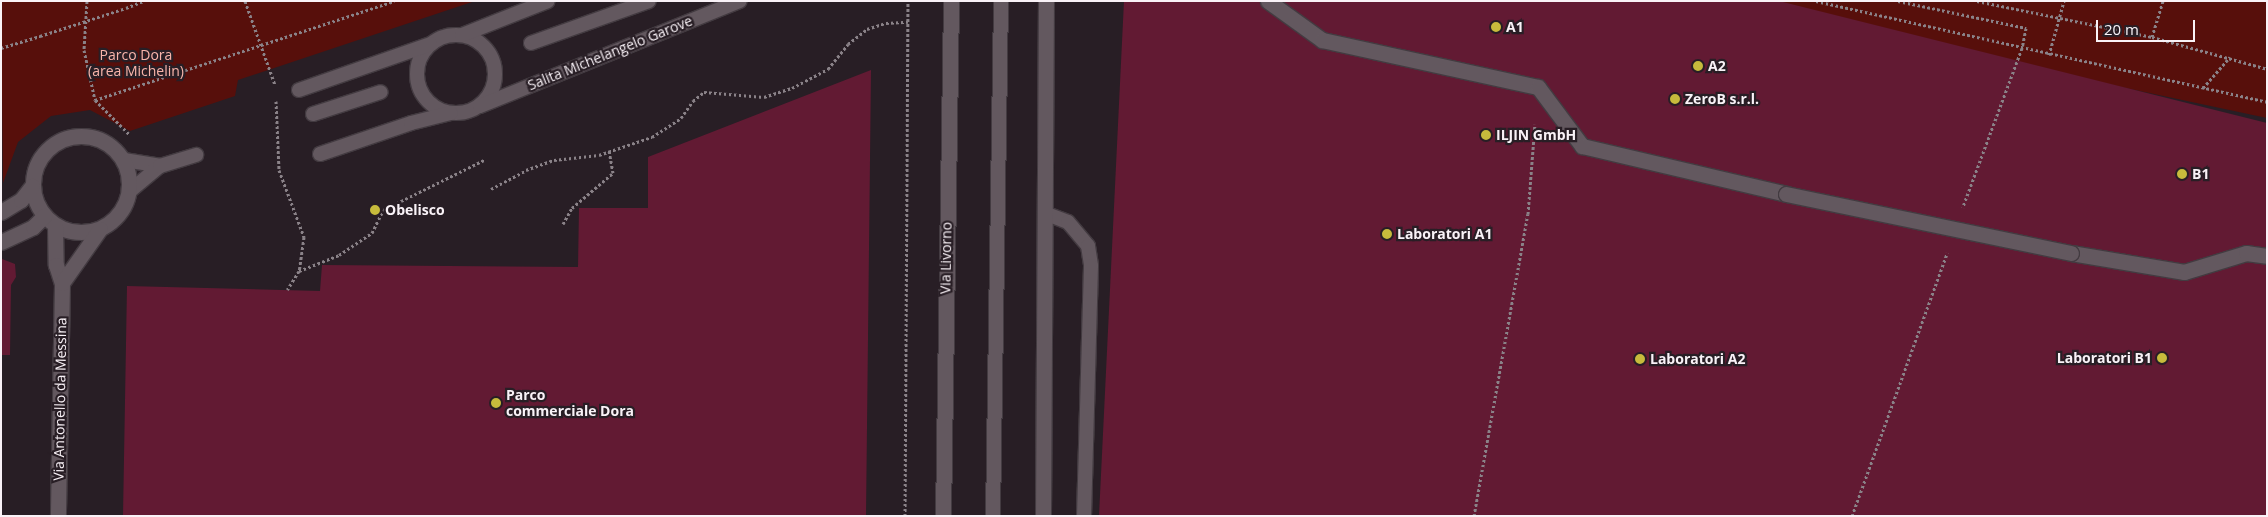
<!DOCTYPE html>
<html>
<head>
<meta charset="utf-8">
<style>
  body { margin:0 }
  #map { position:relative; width:2268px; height:517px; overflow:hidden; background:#281e25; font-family:"Open Sans",sans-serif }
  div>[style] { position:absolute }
  .green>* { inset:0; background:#570f0b }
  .building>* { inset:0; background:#621a33 }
  .path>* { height:3px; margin-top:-1.5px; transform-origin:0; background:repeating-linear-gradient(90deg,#8a8288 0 2.5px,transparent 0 5px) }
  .roads { filter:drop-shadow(1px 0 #433b41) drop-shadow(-1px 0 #433b41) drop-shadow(0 1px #433b41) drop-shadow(0 -1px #433b41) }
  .lane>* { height:14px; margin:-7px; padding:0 7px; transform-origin:7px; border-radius:7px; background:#63585f }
  .lane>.ring { margin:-7px; padding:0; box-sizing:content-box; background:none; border:14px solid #63585f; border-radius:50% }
  .street>* { height:15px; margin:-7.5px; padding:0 7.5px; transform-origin:7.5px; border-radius:7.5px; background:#63585f }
  .street>.ring { margin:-7.5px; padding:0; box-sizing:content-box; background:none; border:15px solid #63585f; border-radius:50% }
  .secondary>* { height:15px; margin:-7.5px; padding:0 7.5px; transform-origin:7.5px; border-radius:7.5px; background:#63585f }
  .path-bridge>* { height:3px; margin-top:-1.5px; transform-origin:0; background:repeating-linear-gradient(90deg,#8a8288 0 2.5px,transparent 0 5px) }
  .bridges { filter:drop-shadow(1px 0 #433b41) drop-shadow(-1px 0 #433b41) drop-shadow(0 1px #433b41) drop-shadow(0 -1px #433b41) }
  .street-bridge>* { height:15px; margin:-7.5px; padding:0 7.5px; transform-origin:7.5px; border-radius:7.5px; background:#63585f }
  .dots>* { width:14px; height:14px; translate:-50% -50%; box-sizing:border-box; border:2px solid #281e25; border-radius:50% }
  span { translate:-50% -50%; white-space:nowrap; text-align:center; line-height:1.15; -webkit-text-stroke:4.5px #281e25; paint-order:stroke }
  .poi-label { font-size:14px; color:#f9f2f7; font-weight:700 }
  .left { translate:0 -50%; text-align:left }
  .right { translate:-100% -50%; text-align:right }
  .street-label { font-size:14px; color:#f9f2f7 }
  .park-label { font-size:14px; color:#f9b4aa }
  .frame { position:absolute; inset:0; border:2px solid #f9f2f7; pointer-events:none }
  .scale { position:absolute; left:2096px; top:20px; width:99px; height:22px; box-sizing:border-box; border:2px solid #f9f2f7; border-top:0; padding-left:6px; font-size:15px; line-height:18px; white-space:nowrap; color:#f9f2f7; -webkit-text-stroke:4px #281e25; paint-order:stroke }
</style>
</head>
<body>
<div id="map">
  <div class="green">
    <i style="clip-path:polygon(1px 1px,475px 1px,238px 80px,235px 96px,130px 131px,90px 110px,51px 116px,18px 142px,3px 183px)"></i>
    <i style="clip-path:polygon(1752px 1px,2267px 1px,2267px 118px,2107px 84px)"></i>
  </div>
  <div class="building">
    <i style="clip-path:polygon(1124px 1px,1779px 1px,2267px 123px,2267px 516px,1099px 516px)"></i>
    <i style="clip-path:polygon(871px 70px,866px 516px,123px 516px,127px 286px,320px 291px,322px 265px,578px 267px,579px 208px,648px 208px,648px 157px)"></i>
    <i style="clip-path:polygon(2px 259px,15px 264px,16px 277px,11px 285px,10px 355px,1px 355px)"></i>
  </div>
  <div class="path">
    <i style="left:87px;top:1px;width:49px;rotate:93.5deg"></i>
    <i style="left:84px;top:50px;width:51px;rotate:77.6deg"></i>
    <i style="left:95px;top:100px;width:49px;rotate:45deg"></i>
    <i style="left:245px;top:1px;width:89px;rotate:70.3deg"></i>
    <i style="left:1816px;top:1px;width:462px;rotate:12.6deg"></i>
    <i style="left:1898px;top:1px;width:131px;rotate:11.9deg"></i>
    <i style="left:2026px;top:28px;width:20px;rotate:101deg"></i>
    <i style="left:2022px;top:48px;width:170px;rotate:110.4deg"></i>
    <i style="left:1977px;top:1px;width:179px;rotate:11.6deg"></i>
    <i style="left:2152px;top:37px;width:119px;rotate:15.5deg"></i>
    <i style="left:126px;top:8px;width:18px;rotate:-22deg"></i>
    <i style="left:2152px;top:37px;width:38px;rotate:-73deg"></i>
    <i style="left:1px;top:48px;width:41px;rotate:-17.1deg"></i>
    <i style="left:2049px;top:55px;width:56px;rotate:-74.5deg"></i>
    <i style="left:2203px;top:88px;width:41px;rotate:-48.9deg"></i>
    <i style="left:95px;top:100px;width:315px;rotate:-18.3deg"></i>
    <i style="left:276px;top:101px;width:69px;rotate:87.5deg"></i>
    <i style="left:279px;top:170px;width:72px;rotate:69.5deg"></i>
    <i style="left:304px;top:237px;width:34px;rotate:98deg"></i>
    <i style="left:299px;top:271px;width:22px;rotate:122deg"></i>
    <i style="left:491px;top:189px;width:40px;rotate:-28deg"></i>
    <i style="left:526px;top:170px;width:30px;rotate:-20deg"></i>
    <i style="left:554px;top:160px;width:45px;rotate:-6.3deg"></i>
    <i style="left:599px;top:155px;width:56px;rotate:-18.8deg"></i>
    <i style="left:652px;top:137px;width:35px;rotate:-33deg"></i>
    <i style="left:681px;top:118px;width:21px;rotate:-55deg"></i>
    <i style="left:693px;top:101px;width:14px;rotate:-39deg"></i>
    <i style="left:704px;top:92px;width:60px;rotate:4.8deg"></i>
    <i style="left:764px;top:97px;width:29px;rotate:-18deg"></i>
    <i style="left:792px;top:88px;width:41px;rotate:-27.8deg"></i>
    <i style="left:828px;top:69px;width:32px;rotate:-51deg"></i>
    <i style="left:848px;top:44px;width:24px;rotate:-38deg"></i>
    <i style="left:867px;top:29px;width:20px;rotate:-18deg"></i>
    <i style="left:886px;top:23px;width:22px;rotate:-3deg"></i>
    <i style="left:563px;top:224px;width:18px;rotate:-61deg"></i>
    <i style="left:572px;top:208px;width:54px;rotate:-40.5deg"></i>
    <i style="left:613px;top:173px;width:22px;rotate:-100deg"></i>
    <i style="left:299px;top:271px;width:43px;rotate:-21.8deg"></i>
    <i style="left:339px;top:255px;width:40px;rotate:-34deg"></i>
    <i style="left:372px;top:233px;width:25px;rotate:-64deg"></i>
    <i style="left:383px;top:210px;width:113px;rotate:-26.3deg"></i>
    <i style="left:905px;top:516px;width:515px;rotate:-89.67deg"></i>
    <i style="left:1474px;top:516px;width:307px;rotate:-79.9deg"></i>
    <i style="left:1528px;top:214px;width:90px;rotate:-85.6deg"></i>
    <i style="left:1852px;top:516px;width:280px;rotate:-70.1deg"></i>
  </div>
  <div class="roads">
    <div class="lane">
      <i class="ring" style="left:417px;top:35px;width:64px;height:64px"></i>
      <i style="left:462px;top:35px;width:92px;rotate:-21.6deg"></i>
      <i style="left:531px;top:43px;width:125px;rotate:-19.6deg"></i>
      <i style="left:299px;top:90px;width:139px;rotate:-19.3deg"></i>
      <i style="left:480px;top:106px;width:280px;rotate:-22deg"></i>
      <i style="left:313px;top:114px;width:71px;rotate:-17.9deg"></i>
      <i style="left:320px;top:154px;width:96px;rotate:-18.8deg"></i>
      <i style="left:411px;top:123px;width:41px;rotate:-14deg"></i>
      <i style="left:124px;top:160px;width:36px;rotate:9deg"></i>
      <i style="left:130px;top:191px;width:39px;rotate:-40deg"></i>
      <i style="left:160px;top:166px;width:38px;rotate:-17deg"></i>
      <i style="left:1047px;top:214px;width:22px;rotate:21deg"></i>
      <i style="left:1068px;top:222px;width:31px;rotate:50deg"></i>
      <i style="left:1088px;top:246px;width:20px;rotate:81deg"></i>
      <i style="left:1091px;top:266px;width:250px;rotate:91.6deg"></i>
      <i style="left:993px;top:516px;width:515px;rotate:-89.11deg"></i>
    </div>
    <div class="street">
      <i style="left:1268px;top:1px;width:67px;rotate:35.8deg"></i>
      <i style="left:1322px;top:40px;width:221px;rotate:12.3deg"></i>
      <i style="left:1538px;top:87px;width:74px;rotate:53.3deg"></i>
      <i style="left:1582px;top:146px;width:210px;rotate:13.2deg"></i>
      <i class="ring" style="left:33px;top:136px;width:81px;height:81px"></i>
      <i style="left:1px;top:212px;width:23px;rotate:-31deg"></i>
      <i style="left:21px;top:200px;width:18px;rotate:-52deg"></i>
      <i style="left:55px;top:226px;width:39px;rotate:89deg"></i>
      <i style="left:56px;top:265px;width:19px;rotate:72deg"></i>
      <i style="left:62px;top:283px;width:233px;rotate:91deg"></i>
      <i style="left:1px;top:242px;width:35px;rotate:-25deg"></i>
      <i style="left:33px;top:227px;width:16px;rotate:-45deg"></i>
      <i style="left:2071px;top:253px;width:115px;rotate:9.5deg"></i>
      <i style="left:2184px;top:272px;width:65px;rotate:-17deg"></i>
      <i style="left:2246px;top:253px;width:21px;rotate:8deg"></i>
      <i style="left:62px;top:283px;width:66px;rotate:-54.9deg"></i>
    </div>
    <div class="secondary">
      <i style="left:943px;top:516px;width:515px;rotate:-89.11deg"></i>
      <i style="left:1043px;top:516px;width:515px;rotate:-89.67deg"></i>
    </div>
  </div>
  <div class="path-bridge">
    <i style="left:40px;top:36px;width:90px;rotate:-18deg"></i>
  </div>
  <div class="bridges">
    <div class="street-bridge">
      <i style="left:1786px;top:194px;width:291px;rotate:11.7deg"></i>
    </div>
  </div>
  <div class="dots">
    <i style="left:1496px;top:27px;background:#c7bb3c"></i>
    <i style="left:1698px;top:66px;background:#c7bb3c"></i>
    <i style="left:1675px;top:99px;background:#c7bb3c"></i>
    <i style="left:1486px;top:135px;background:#c7bb3c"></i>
    <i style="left:2182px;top:174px;background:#c7bb3c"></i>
    <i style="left:375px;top:210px;background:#c7bb3c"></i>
    <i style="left:1387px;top:234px;background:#c7bb3c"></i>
    <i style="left:2162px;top:358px;background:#c7bb3c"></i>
    <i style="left:1640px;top:359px;background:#c7bb3c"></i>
    <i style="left:496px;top:403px;background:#c7bb3c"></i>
  </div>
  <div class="poi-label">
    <span class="left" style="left:1506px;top:27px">A1</span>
    <span class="left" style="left:1708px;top:66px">A2</span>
    <span class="left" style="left:1685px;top:99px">ZeroB s.r.l.</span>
    <span class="left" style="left:1496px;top:135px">ILJIN GmbH</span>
    <span class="left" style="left:2192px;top:174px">B1</span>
    <span class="left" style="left:385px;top:210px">Obelisco</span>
    <span class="left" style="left:1397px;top:234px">Laboratori A1</span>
    <span class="right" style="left:2152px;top:358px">Laboratori B1</span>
    <span class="left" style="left:1650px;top:359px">Laboratori A2</span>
    <span class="left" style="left:506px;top:403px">Parco<br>commerciale Dora</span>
  </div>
  <div class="street-label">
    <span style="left:610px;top:53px;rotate:-22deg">Salita Michelangelo Garove</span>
    <span style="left:946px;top:258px;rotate:-89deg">Via Livorno</span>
    <span style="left:60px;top:399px;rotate:-89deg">Via Antonello da Messina</span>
  </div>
  <div class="park-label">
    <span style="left:136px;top:63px">Parco Dora<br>(area Michelin)</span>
  </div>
  <div class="frame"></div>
  <div class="scale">20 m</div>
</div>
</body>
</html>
